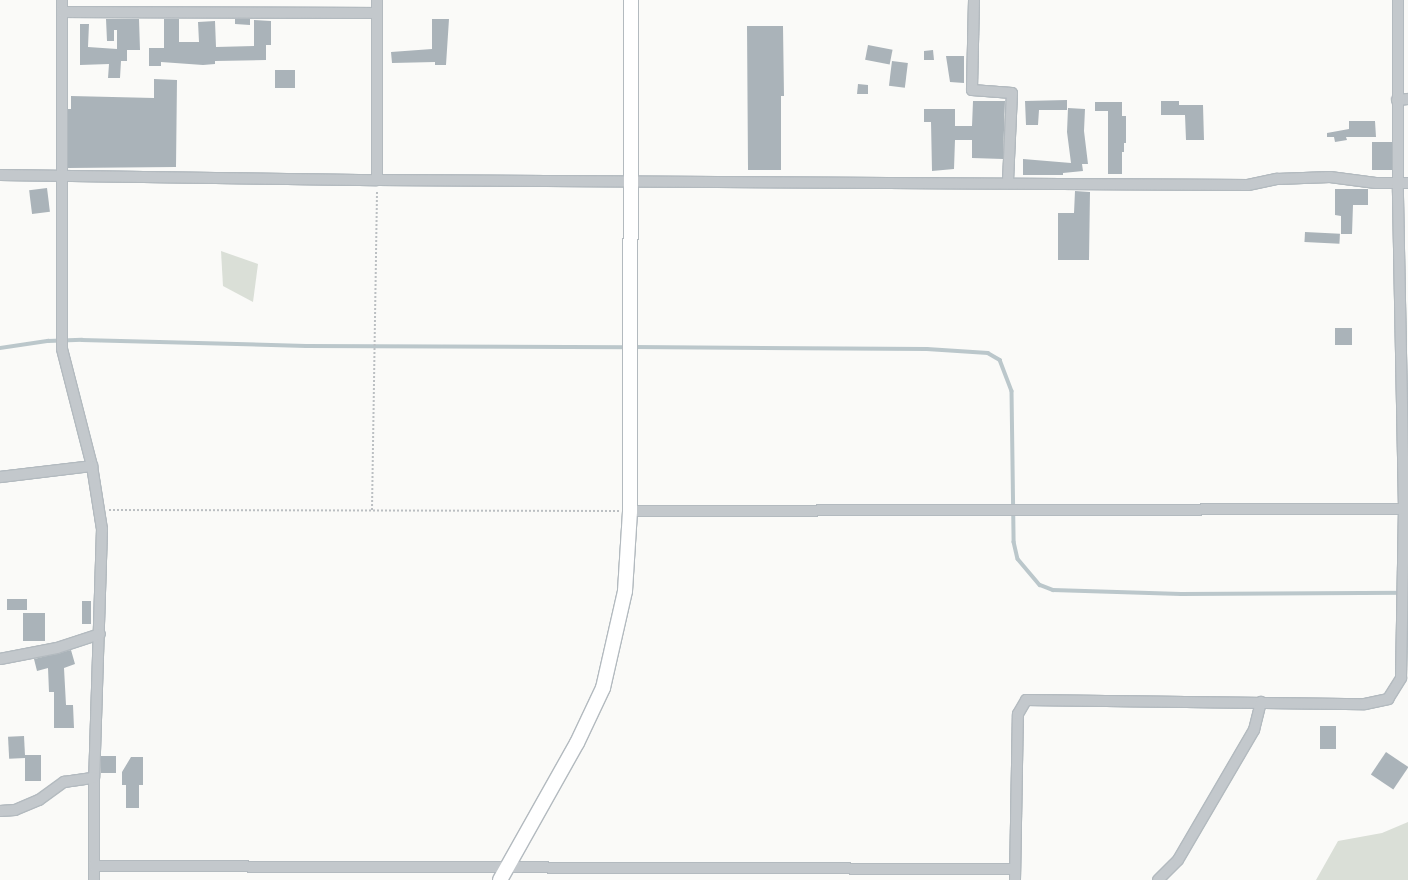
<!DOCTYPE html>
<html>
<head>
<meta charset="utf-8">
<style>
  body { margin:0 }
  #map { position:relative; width:1408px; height:880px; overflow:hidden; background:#fafaf8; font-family:"Noto Sans",sans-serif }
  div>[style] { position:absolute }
  .green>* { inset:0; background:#dadfd7 }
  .stream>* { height:3.5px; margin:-1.75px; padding:0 1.75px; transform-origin:1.75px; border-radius:1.75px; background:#bbc7cb }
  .building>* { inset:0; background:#aab3b9; transform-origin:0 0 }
  .path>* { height:2px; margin-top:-1px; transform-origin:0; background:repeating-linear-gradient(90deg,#bbbfc2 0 2px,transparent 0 4px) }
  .roads { filter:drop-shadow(1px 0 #b3babf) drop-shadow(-1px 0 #b3babf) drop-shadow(0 1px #b3babf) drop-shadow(0 -1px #b3babf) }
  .street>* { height:10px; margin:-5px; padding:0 5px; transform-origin:5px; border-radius:5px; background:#c3c8cc }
  .secondary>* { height:14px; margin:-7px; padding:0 7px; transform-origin:7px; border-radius:7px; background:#fff }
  span { translate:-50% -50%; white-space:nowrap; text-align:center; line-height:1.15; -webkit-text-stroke:4px #fff; paint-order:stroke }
</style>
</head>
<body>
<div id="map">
  <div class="green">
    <i style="clip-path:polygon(221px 251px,258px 264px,253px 302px,223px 286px)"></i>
    <i style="clip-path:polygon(1408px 822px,1408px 880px,1316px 880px,1338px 841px,1382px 833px)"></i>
  </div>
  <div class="stream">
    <i style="left:634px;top:347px;width:293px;rotate:0.4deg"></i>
    <i style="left:927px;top:349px;width:61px;rotate:3.8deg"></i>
    <i style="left:988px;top:353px;width:14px;rotate:30deg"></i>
    <i style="left:1000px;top:360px;width:33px;rotate:69deg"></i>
    <i style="left:1012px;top:391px;width:151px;rotate:89.2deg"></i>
    <i style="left:1014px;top:542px;width:17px;rotate:77deg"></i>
    <i style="left:1018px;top:559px;width:34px;rotate:50deg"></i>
    <i style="left:1040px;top:585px;width:14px;rotate:21deg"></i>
    <i style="left:1053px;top:590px;width:128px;rotate:1.8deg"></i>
    <i style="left:1181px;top:594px;width:227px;rotate:-0.3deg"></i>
    <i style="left:0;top:348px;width:49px;rotate:-8.3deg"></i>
    <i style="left:48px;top:341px;width:34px;rotate:-2deg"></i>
    <i style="left:82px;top:340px;width:224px;rotate:1.5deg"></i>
    <i style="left:306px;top:346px;width:322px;rotate:0.2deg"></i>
  </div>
  <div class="building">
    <i style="clip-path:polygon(106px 19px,139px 19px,140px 50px,127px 50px,127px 61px,121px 61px,120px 78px,108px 78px,109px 64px,80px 65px,80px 24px,89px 24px,88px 47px,117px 49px,117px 30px,114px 30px,114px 41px,107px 41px)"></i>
    <i style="clip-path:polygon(164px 19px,179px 19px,179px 42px,199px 42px,198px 22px,215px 21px,216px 47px,254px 46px,254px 20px,271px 21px,271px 45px,266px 45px,266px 60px,215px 61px,215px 64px,203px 65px,161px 62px,161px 66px,149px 66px,149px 48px,164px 48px)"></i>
    <i style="clip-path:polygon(235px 19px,250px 19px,250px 25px,235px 24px)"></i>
    <i style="clip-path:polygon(432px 19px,449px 19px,446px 65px,435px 65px,435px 62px,392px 63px,391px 52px,432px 49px)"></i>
    <i style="clip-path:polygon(747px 26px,783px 26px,784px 96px,781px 96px,781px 170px,748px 170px)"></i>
    <i style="left:868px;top:45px;width:25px;height:15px;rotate:11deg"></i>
    <i style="clip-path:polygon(933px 50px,934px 60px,924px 60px,924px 51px)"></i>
    <i style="clip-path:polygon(946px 56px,964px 56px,964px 83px,950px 82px)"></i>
    <i style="left:892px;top:61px;width:16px;height:25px;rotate:7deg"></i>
    <i style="left:275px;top:70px;width:20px;height:18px"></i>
    <i style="clip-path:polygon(154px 79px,177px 80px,176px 167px,68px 168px,68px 109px,71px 109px,71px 96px,154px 98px)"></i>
    <i style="clip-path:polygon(858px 84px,868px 85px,868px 94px,857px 94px)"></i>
    <i style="clip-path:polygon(1067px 100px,1067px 110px,1039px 110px,1038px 125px,1026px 125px,1025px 101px)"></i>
    <i style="clip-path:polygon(973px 101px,1005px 101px,1003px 159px,972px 158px,972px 140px,955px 140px,954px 169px,932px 171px,931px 122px,924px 122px,924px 109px,955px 109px,955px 126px,972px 126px)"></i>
    <i style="clip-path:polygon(1161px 101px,1179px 101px,1179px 105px,1203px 105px,1204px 140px,1186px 140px,1185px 115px,1161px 115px)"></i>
    <i style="clip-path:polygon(1095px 102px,1122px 102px,1122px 116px,1126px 116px,1126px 143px,1124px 143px,1124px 152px,1122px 152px,1122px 174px,1108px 174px,1108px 111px,1095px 111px)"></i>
    <i style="clip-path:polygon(1068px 108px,1085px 109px,1084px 131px,1088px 164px,1082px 164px,1083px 171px,1063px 173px,1063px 175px,1023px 175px,1023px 159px,1071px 163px,1067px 132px)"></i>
    <i style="clip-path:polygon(1349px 121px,1375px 121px,1376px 137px,1346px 137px,1347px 140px,1335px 142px,1334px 137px,1327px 137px,1327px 133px,1349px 129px)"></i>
    <i style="left:1372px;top:142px;width:20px;height:28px"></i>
    <i style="left:47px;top:188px;width:24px;height:18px;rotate:83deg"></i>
    <i style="clip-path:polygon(1335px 189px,1368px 189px,1368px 205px,1353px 205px,1352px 234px,1341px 234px,1341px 216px,1335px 215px)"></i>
    <i style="clip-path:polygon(1075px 191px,1090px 192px,1089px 260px,1058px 260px,1058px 213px,1074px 213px)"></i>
    <i style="left:1305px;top:232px;width:35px;height:10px;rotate:3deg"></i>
    <i style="left:1352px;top:328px;width:17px;height:17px;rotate:90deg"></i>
    <i style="left:7px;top:599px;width:20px;height:11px"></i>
    <i style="left:82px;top:601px;width:9px;height:23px"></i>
    <i style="left:23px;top:613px;width:22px;height:28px"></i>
    <i style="clip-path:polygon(71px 650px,75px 664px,64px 668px,66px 705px,73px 705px,74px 728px,54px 728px,54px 692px,49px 692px,48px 668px,37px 671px,34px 659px)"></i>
    <i style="left:1320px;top:726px;width:16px;height:23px"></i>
    <i style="left:24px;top:736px;width:22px;height:16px;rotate:87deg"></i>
    <i style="left:1386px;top:752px;width:27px;height:27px;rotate:34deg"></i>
    <i style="left:25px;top:755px;width:16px;height:26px"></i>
    <i style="left:101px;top:756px;width:15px;height:17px"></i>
    <i style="clip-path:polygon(131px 757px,143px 757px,143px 785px,139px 785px,139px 808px,126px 808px,126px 785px,122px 785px,122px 772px)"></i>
  </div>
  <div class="path">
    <i style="left:109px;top:510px;width:510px;rotate:0.11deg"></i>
    <i style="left:372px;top:510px;width:320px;rotate:-89.1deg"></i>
  </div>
  <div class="roads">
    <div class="street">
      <i style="left:62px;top:0;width:349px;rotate:90deg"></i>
      <i style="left:62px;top:349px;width:121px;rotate:75.6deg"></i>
      <i style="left:92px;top:466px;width:64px;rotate:81deg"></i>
      <i style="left:102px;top:529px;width:249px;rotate:91.8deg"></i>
      <i style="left:94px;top:778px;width:102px;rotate:90deg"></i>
      <i style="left:974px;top:0;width:90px;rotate:91.3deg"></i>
      <i style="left:972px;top:90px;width:40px;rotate:4.3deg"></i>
      <i style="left:1012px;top:93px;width:89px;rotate:92.6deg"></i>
      <i style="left:62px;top:12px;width:315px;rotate:0.2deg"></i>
      <i style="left:1397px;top:100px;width:11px;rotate:-5deg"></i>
      <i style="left:0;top:175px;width:377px;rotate:0.8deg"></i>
      <i style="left:377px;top:180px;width:871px;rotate:0.33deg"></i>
      <i style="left:1248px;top:185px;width:30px;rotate:-12deg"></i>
      <i style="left:1277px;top:179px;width:53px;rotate:-2.2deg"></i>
      <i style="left:1330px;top:177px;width:46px;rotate:7.4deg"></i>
      <i style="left:1376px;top:183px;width:32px"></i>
      <i style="left:377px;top:180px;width:180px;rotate:-90deg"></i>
      <i style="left:0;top:477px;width:93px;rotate:-6.8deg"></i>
      <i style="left:630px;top:511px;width:774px;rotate:-0.15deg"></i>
      <i style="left:0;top:659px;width:58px;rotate:-10.9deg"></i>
      <i style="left:57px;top:648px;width:45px;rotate:-18deg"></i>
      <i style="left:0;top:811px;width:15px;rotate:-4deg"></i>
      <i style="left:15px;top:810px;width:26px;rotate:-23deg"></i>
      <i style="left:39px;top:800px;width:31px;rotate:-36deg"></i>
      <i style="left:64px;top:782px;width:30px;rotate:-8deg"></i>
      <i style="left:94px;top:866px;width:921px;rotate:0.19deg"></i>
      <i style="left:1015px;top:880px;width:166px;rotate:-89deg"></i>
      <i style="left:1018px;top:714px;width:16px;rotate:-60deg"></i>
      <i style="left:1026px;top:700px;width:339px;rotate:0.7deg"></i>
      <i style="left:1365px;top:704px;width:24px;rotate:-12deg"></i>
      <i style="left:1388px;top:699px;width:25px;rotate:-58deg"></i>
      <i style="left:1401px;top:678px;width:169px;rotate:-89deg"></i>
      <i style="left:1404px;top:509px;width:325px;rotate:-91.1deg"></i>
      <i style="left:1398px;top:184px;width:184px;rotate:-90deg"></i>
      <i style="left:1158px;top:880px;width:28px;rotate:-45deg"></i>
      <i style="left:1178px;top:860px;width:151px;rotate:-59.7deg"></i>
      <i style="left:1254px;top:730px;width:29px;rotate:-76deg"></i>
    </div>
    <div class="secondary">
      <i style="left:500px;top:880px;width:157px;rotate:-60.7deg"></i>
      <i style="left:577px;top:743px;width:61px;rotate:-64.7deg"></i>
      <i style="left:603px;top:688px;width:99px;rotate:-77.2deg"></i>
      <i style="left:625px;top:591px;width:80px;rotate:-86.4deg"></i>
      <i style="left:630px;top:511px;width:511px;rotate:-89.89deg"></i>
    </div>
  </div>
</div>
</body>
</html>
